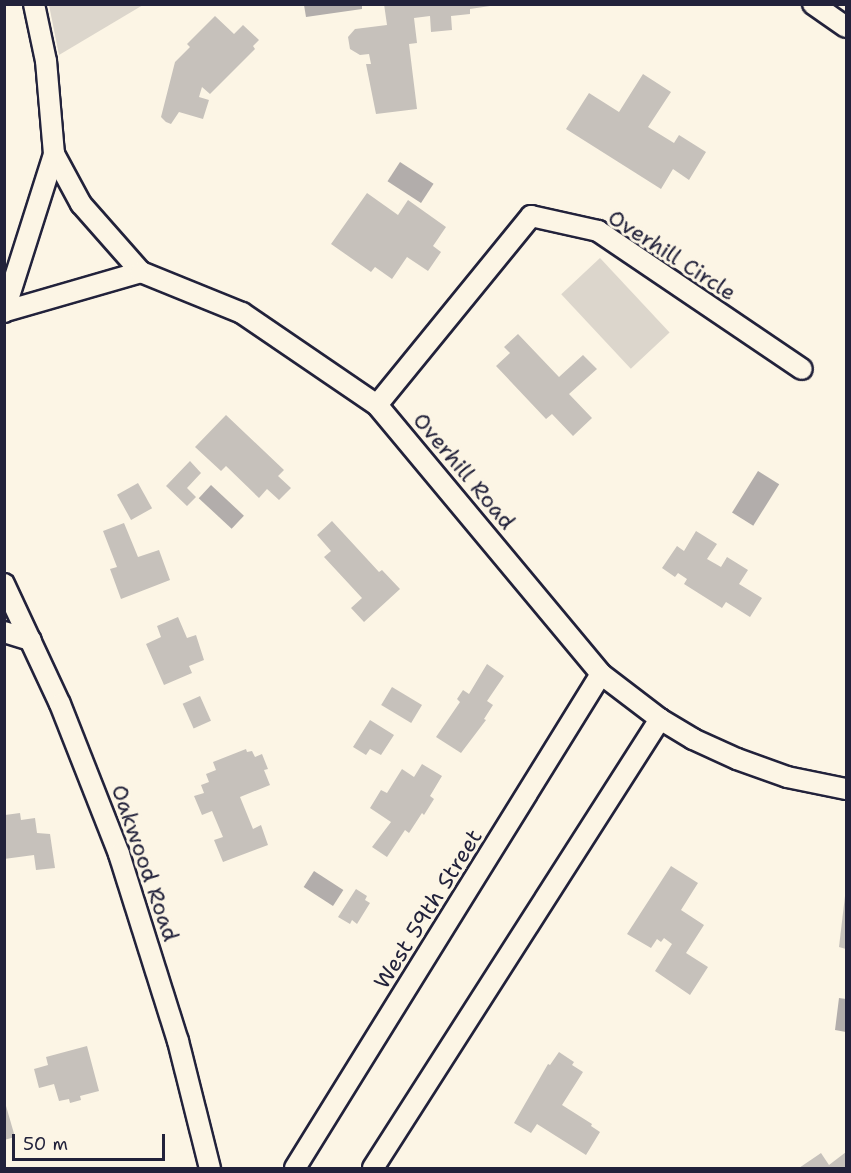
<!DOCTYPE html>
<html>
<head>
<meta charset="utf-8">
<style>
  body { margin:0 }
  #map { position:relative; width:851px; height:1173px; overflow:hidden; background:#fcf5e5; font-family:"Shantell Sans",sans-serif }
  div>[style] { position:absolute }
  .green>* { inset:0; background:#dcd6cc; transform-origin:0 0 }
  .water>* { inset:0; background:#b2adab; transform-origin:0 0 }
  .building>* { inset:0; background:#c6c1bb; transform-origin:0 0 }
  .roads { filter:drop-shadow(2px 0 #22223b) drop-shadow(-2px 0 #22223b) drop-shadow(0 2px #22223b) drop-shadow(0 -2px #22223b) }
  .minor>* { height:20px; margin:-10px; padding:0 10px; transform-origin:10px; border-radius:10px; background:#fcf5e5 }
  span { translate:-50% -50%; white-space:nowrap; text-align:center; line-height:1.15; -webkit-text-stroke:6px #fcf5e5; paint-order:stroke }
  .street-label { font-size:22px; color:#22223b }
  .frame { position:absolute; inset:0; border:6px solid #22223b; pointer-events:none }
  .scale { position:absolute; left:12px; top:1134px; width:153px; height:27px; box-sizing:border-box; border:3px solid #22223b; border-top:0; padding-left:8px; font-size:18px; line-height:21px; white-space:nowrap; color:#22223b; -webkit-text-stroke:4px #fcf5e5; paint-order:stroke }
</style>
</head>
<body>
<div id="map">
  <div class="green">
    <i style="clip-path:polygon(49px 5px,143px 5px,59px 55px)"></i>
    <i style="left:600px;top:258px;width:102px;height:53px;rotate:47deg"></i>
  </div>
  <div class="water">
    <i style="clip-path:polygon(304px 5px,362px 5px,362px 9px,306px 17px)"></i>
    <i style="left:400px;top:162px;width:40px;height:23px;rotate:33deg"></i>
    <i style="left:758px;top:471px;width:25px;height:49px;rotate:32deg"></i>
    <i style="left:211px;top:485px;width:45px;height:18px;rotate:43deg"></i>
    <i style="left:314px;top:871px;width:35px;height:19px;rotate:33deg"></i>
    <i style="clip-path:polygon(839px 998px,846px 999px,846px 1032px,835px 1030px)"></i>
  </div>
  <div class="building">
    <i style="clip-path:polygon(384px 4px,490px 6px,470px 9px,470px 14px,451px 16px,452px 30px,431px 32px,430px 16px,414px 18px,417px 43px,409px 44px,417px 109px,376px 114px,366px 64px,371px 64px,369px 54px,360px 55px,350px 49px,348px 37px,355px 29px,387px 25px)"></i>
    <i style="clip-path:polygon(215px 16px,234px 34px,243px 25px,259px 40px,253px 46px,255px 49px,210px 94px,202px 87px,199px 97px,209px 100px,203px 119px,179px 112px,171px 124px,166px 122px,161px 117px,175px 62px,190px 47px,187px 44px)"></i>
    <i style="clip-path:polygon(643px 74px,671px 92px,648px 127px,674px 143px,679px 135px,706px 152px,689px 180px,673px 169px,661px 189px,566px 129px,589px 93px,619px 112px)"></i>
    <i style="clip-path:polygon(367px 193px,398px 215px,408px 200px,446px 227px,433px 246px,441px 252px,428px 271px,407px 257px,392px 279px,375px 267px,371px 272px,331px 244px)"></i>
    <i style="clip-path:polygon(518px 334px,559px 377px,583px 355px,597px 369px,569px 394px,592px 418px,573px 436px,552px 414px,546px 419px,496px 366px,510px 353px,504px 347px)"></i>
    <i style="clip-path:polygon(226px 415px,284px 470px,278px 476px,291px 488px,279px 500px,267px 489px,259px 498px,226px 466px,221px 471px,195px 447px)"></i>
    <i style="clip-path:polygon(190px 461px,201px 473px,187px 488px,196px 497px,187px 506px,166px 486px)"></i>
    <i style="left:138px;top:483px;width:29px;height:24px;rotate:61deg"></i>
    <i style="clip-path:polygon(332px 521px,379px 572px,382px 570px,400px 589px,364px 622px,351px 608px,362px 598px,324px 557px,331px 551px,317px 535px)"></i>
    <i style="clip-path:polygon(124px 523px,138px 557px,159px 550px,170px 580px,121px 599px,110px 569px,117px 567px,103px 531px)"></i>
    <i style="clip-path:polygon(696px 531px,717px 544px,707px 559px,721px 567px,727px 557px,748px 570px,739px 584px,762px 598px,750px 617px,726px 602px,722px 608px,684px 584px,687px 579px,678px 573px,675px 577px,662px 568px,677px 546px,684px 551px)"></i>
    <i style="clip-path:polygon(178px 617px,187px 638px,196px 635px,204px 660px,189px 666px,192px 673px,164px 685px,146px 644px,161px 637px,157px 626px)"></i>
    <i style="clip-path:polygon(487px 664px,504px 676px,487px 701px,493px 705px,484px 719px,486px 720px,461px 753px,436px 737px,460px 702px,457px 699px,463px 690px,469px 694px)"></i>
    <i style="left:392px;top:687px;width:35px;height:21px;rotate:31deg"></i>
    <i style="left:200px;top:696px;width:27px;height:19px;rotate:66deg"></i>
    <i style="clip-path:polygon(370px 720px,394px 735px,381px 755px,370px 749px,366px 755px,353px 747px)"></i>
    <i style="clip-path:polygon(246px 749px,247px 752px,252px 751px,255px 757px,262px 754px,268px 769px,264px 770px,270px 785px,240px 797px,253px 829px,261px 825px,268px 845px,223px 862px,214px 840px,223px 837px,212px 811px,202px 815px,194px 796px,204px 793px,201px 785px,209px 782px,206px 774px,216px 770px,213px 762px)"></i>
    <i style="clip-path:polygon(422px 764px,442px 776px,430px 796px,434px 799px,424px 815px,422px 813px,409px 833px,405px 830px,387px 857px,372px 847px,391px 822px,370px 808px,381px 790px,387px 793px,402px 769px,414px 777px)"></i>
    <i style="clip-path:polygon(20px 813px,21px 820px,35px 818px,37px 833px,50px 834px,55px 868px,36px 870px,34px 855px,4px 859px,5px 815px)"></i>
    <i style="clip-path:polygon(671px 866px,698px 883px,681px 910px,704px 925px,686px 953px,708px 967px,690px 995px,655px 971px,672px 944px,664px 938px,661px 942px,657px 939px,651px 948px,627px 934px)"></i>
    <i style="clip-path:polygon(356px 889px,367px 896px,365px 900px,370px 903px,357px 924px,352px 920px,350px 924px,338px 917px)"></i>
    <i style="clip-path:polygon(845px 896px,846px 896px,846px 949px,839px 947px)"></i>
    <i style="clip-path:polygon(87px 1046px,99px 1091px,80px 1096px,81px 1100px,70px 1103px,69px 1099px,59px 1101px,54px 1084px,39px 1088px,34px 1069px,48px 1065px,46px 1057px)"></i>
    <i style="clip-path:polygon(559px 1052px,574px 1062px,572px 1065px,583px 1072px,562px 1105px,592px 1124px,591px 1126px,600px 1132px,586px 1155px,537px 1124px,531px 1133px,514px 1123px,548px 1064px,550px 1065px)"></i>
    <i style="clip-path:polygon(4px 1099px,15px 1137px,4px 1140px)"></i>
    <i style="clip-path:polygon(846px 1152px,846px 1168px,799px 1168px,821px 1153px,829px 1165px)"></i>
  </div>
  <div class="roads">
    <div class="minor">
      <i style="left:813px;top:4px;width:40px;rotate:34.9deg"></i>
      <i style="left:54px;top:154px;width:57px;rotate:61.6deg"></i>
      <i style="left:81px;top:204px;width:91px;rotate:48.6deg"></i>
      <i style="left:6px;top:311px;width:141px;rotate:-16.1deg"></i>
      <i style="left:141px;top:272px;width:109px;rotate:22.1deg"></i>
      <i style="left:242px;top:313px;width:163px;rotate:34.3deg"></i>
      <i style="left:377px;top:405px;width:350px;rotate:50.2deg"></i>
      <i style="left:601px;top:674px;width:74px;rotate:37.3deg"></i>
      <i style="left:660px;top:719px;width:39px;rotate:31deg"></i>
      <i style="left:693px;top:739px;width:48px;rotate:24.4deg"></i>
      <i style="left:737px;top:759px;width:53px;rotate:19.8deg"></i>
      <i style="left:787px;top:777px;width:60px;rotate:11.5deg"></i>
      <i style="left:4px;top:312px;width:166px;rotate:-72.4deg"></i>
      <i style="left:54px;top:154px;width:93px;rotate:-94.9deg"></i>
      <i style="left:46px;top:61px;width:58px;rotate:-101.9deg"></i>
      <i style="left:377px;top:405px;width:244px;rotate:-50.8deg"></i>
      <i style="left:531px;top:216px;width:69px;rotate:12.6deg"></i>
      <i style="left:598px;top:231px;width:246px;rotate:34.1deg"></i>
      <i style="left:4px;top:584px;width:132px;rotate:65deg"></i>
      <i style="left:60px;top:704px;width:161px;rotate:68.5deg"></i>
      <i style="left:119px;top:854px;width:196px;rotate:72.5deg"></i>
      <i style="left:178px;top:1041px;width:131px;rotate:75.9deg"></i>
      <i style="left:4px;top:632px;width:28px;rotate:17deg"></i>
      <i style="left:295px;top:1168px;width:581px;rotate:-58.22deg"></i>
      <i style="left:373px;top:1168px;width:533px;rotate:-57.41deg"></i>
    </div>
  </div>
  <div class="street-label">
    <span style="left:672px;top:255px;rotate:33deg">Overhill Circle</span>
    <span style="left:464px;top:471px;rotate:50deg">Overhill Road</span>
    <span style="left:145px;top:863px;rotate:71deg">Oakwood Road</span>
    <span style="left:428px;top:909px;rotate:-58deg">West 59th Street</span>
  </div>
  <div class="frame"></div>
  <div class="scale">50 m</div>
</div>
</body>
</html>
